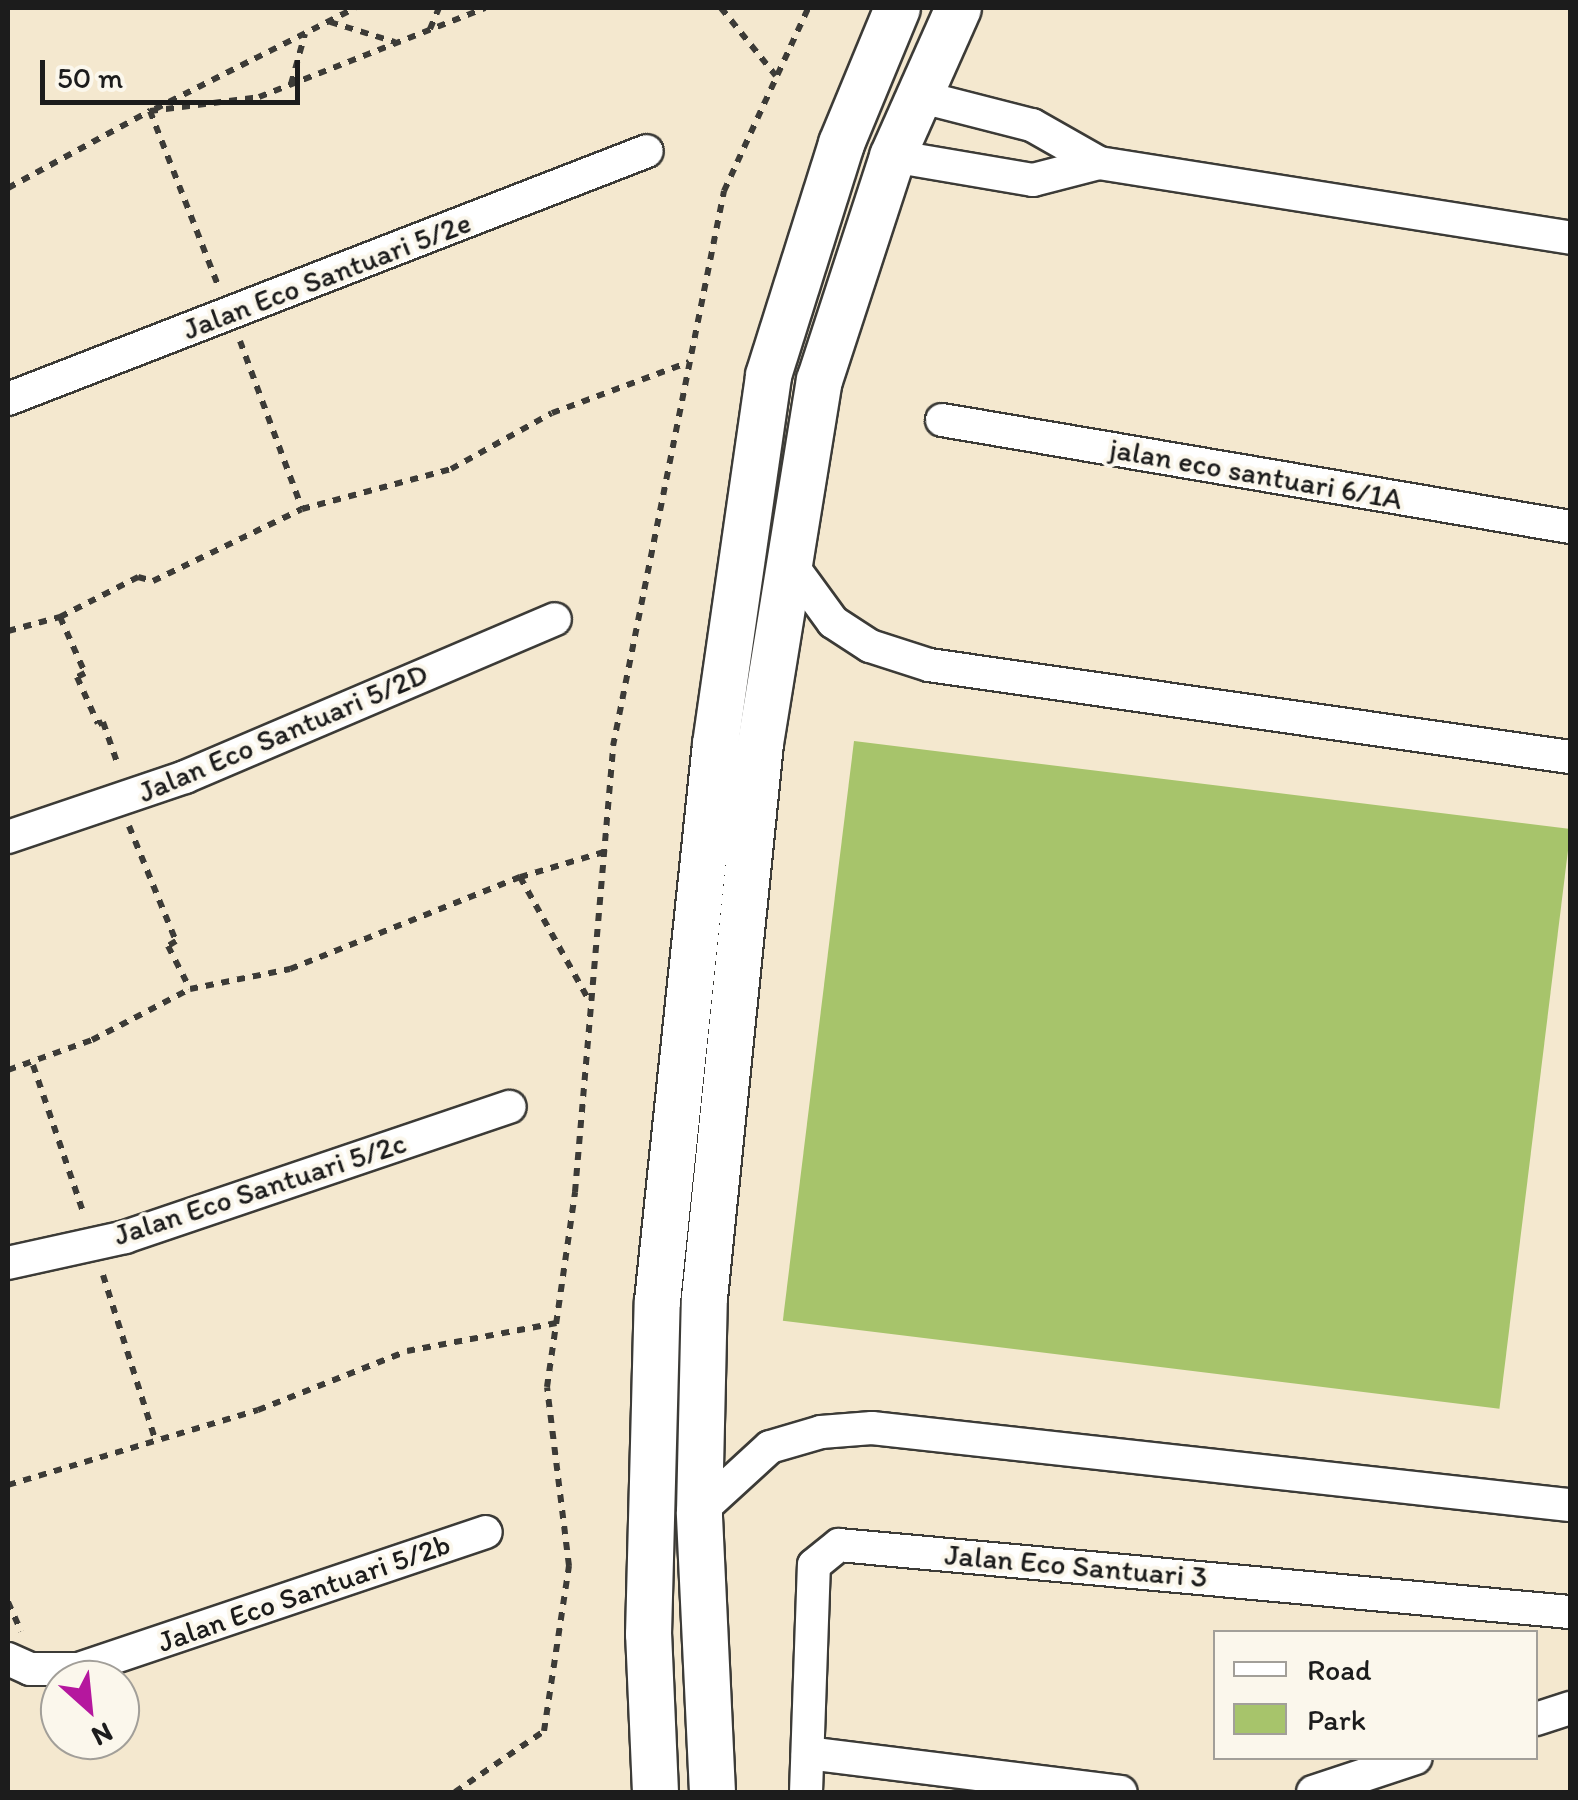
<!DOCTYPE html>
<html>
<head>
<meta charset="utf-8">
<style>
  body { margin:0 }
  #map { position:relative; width:1578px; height:1800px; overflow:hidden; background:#f4e8cf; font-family:Itim,sans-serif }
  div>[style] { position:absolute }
  .green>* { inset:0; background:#a7c46b; transform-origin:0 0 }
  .path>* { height:6px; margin-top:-3px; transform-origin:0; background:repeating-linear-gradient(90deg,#3c3b37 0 8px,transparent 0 16px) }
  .roads { filter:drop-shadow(2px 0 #3c3b37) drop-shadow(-2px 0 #3c3b37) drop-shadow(0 2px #3c3b37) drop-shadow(0 -2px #3c3b37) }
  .street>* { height:32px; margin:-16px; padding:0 16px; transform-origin:16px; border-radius:16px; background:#fff }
  .secondary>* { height:45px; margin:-22.5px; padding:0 22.5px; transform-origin:22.5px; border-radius:22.5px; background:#fff }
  span { translate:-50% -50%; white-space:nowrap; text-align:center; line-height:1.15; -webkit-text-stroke:8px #fbf7ec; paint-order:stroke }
  .street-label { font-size:30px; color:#1c1c1c }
  .frame { position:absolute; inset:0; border:10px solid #1c1c1c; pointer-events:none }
  .legend { position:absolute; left:1213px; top:1630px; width:325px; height:130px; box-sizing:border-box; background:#fbf7ec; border:2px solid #a29f99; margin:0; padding:12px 18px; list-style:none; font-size:30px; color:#1c1c1c }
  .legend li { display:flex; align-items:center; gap:20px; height:50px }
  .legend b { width:50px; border:2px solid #a29f99 }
  .north { position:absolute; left:40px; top:1660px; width:100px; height:100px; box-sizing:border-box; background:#fbf7ec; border:2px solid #a29f99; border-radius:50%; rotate:153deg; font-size:28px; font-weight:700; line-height:40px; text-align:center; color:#1c1c1c }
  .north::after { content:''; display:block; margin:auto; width:35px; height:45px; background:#b5179e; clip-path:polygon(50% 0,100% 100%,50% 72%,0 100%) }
  .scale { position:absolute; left:40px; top:60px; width:260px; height:45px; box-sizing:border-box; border:5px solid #1c1c1c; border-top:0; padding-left:12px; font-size:30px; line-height:35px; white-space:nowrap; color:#1c1c1c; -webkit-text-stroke:8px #fbf7ec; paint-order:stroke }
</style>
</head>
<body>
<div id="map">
  <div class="green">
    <i style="left:854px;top:741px;width:722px;height:584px;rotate:7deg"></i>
  </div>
  <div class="path">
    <i style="left:721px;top:8px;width:87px;rotate:51deg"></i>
    <i style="left:330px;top:22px;width:68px;rotate:17.1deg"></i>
    <i style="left:430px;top:29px;width:23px;rotate:-67deg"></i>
    <i style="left:291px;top:84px;width:52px;rotate:-74.4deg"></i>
    <i style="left:155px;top:109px;width:224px;rotate:-26.8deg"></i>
    <i style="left:150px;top:111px;width:110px;rotate:-7.3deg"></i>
    <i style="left:259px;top:97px;width:243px;rotate:-21.5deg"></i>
    <i style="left:8px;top:188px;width:162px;rotate:-28.5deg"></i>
    <i style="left:150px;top:111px;width:185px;rotate:68.7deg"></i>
    <i style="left:240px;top:341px;width:179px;rotate:69.7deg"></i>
    <i style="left:60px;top:617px;width:61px;rotate:65.9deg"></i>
    <i style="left:85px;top:673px;width:9px;rotate:153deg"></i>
    <i style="left:77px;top:677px;width:51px;rotate:65.9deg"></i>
    <i style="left:98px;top:724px;width:5px;rotate:-22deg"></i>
    <i style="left:103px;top:722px;width:46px;rotate:70.8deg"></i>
    <i style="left:8px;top:631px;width:54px;rotate:-15.1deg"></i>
    <i style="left:60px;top:617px;width:88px;rotate:-27.1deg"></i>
    <i style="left:138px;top:577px;width:16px;rotate:15deg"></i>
    <i style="left:153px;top:581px;width:165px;rotate:-25.8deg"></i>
    <i style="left:302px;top:509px;width:154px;rotate:-15deg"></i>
    <i style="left:451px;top:469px;width:115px;rotate:-29deg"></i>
    <i style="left:552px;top:413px;width:146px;rotate:-20.4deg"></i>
    <i style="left:129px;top:826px;width:124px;rotate:67.8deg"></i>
    <i style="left:176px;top:941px;width:9px;rotate:148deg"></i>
    <i style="left:168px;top:946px;width:48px;rotate:62.9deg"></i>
    <i style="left:520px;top:877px;width:143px;rotate:60.8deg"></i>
    <i style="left:33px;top:1065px;width:158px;rotate:71.2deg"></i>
    <i style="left:8px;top:1070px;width:89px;rotate:-19.7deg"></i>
    <i style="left:92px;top:1040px;width:110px;rotate:-27.5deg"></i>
    <i style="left:190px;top:989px;width:102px;rotate:-11.3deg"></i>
    <i style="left:290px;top:969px;width:248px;rotate:-21.8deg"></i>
    <i style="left:520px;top:877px;width:88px;rotate:-16.6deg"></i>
    <i style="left:103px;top:1275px;width:175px;rotate:72.4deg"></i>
    <i style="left:8px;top:1485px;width:261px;rotate:-16.7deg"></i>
    <i style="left:258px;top:1410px;width:160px;rotate:-21.6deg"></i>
    <i style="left:407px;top:1351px;width:152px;rotate:-10.6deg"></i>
    <i style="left:8px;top:1602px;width:32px;rotate:66deg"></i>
    <i style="left:455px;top:1792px;width:108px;rotate:-34.4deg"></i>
    <i style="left:544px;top:1731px;width:167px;rotate:-81.4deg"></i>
    <i style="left:569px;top:1566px;width:180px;rotate:-97deg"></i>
    <i style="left:547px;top:1387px;width:197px;rotate:-81.8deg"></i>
    <i style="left:575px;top:1192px;width:448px;rotate:-85.1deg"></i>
    <i style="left:613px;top:746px;width:566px;rotate:-78.69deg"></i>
    <i style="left:724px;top:191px;width:201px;rotate:-65.3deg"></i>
  </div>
  <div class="roads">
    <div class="street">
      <i style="left:918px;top:96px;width:118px;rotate:14.3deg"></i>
      <i style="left:1032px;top:125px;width:77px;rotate:29.6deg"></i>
      <i style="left:892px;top:156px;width:143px;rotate:9.7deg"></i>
      <i style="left:1033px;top:180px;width:68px;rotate:-14.4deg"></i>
      <i style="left:1099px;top:163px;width:477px;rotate:9deg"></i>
      <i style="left:8px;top:399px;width:685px;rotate:-21.21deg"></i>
      <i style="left:942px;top:420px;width:637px;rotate:9.67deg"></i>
      <i style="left:790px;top:563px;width:73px;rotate:53.9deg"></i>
      <i style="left:833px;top:622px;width:44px;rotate:33deg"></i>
      <i style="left:870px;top:646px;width:62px;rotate:17.9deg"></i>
      <i style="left:929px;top:665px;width:648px;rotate:8.17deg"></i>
      <i style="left:8px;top:837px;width:187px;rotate:-18.7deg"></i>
      <i style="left:185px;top:777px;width:402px;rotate:-23.1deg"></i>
      <i style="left:8px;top:1263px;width:120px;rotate:-12.5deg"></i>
      <i style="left:125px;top:1237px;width:406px;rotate:-18.7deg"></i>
      <i style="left:699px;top:1512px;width:96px;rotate:-42.5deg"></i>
      <i style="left:770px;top:1447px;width:53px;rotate:-16.4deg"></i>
      <i style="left:821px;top:1432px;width:51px;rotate:-4.5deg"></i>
      <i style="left:872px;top:1428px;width:702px;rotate:6.3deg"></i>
      <i style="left:8px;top:1659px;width:24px;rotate:24deg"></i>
      <i style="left:30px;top:1669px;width:49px"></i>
      <i style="left:79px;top:1669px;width:429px;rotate:-18.6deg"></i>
      <i style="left:1536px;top:1719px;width:36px;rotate:-18deg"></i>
      <i style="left:808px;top:1753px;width:315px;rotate:7.1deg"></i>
      <i style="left:806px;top:1792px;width:227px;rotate:-88deg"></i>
      <i style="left:814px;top:1565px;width:32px;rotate:-39deg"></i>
      <i style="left:839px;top:1545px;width:734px;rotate:5.24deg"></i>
      <i style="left:1313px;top:1792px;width:108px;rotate:-18.3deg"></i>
    </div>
    <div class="secondary">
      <i style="left:655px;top:1792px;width:158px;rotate:-92.5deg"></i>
      <i style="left:648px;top:1634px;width:333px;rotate:-88.5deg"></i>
      <i style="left:657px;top:1301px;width:560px;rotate:-84.06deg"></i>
      <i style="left:715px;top:744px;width:373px;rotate:-81.8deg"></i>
      <i style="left:768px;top:375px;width:243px;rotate:-72.5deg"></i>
      <i style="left:841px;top:143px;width:146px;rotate:-67.5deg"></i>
      <i style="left:712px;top:1792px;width:280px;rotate:-92.7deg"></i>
      <i style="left:699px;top:1512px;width:215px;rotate:-88.7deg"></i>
      <i style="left:704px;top:1297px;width:557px;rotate:-84.23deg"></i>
      <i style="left:760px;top:743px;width:368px;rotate:-80.8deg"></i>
      <i style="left:819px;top:380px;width:236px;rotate:-71.9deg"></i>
      <i style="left:892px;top:156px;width:162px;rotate:-66deg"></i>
    </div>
  </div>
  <div class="street-label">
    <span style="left:327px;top:276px;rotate:-21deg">Jalan Eco Santuari 5/2e</span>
    <span style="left:1256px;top:474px;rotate:10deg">jalan eco santuari 6/1A</span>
    <span style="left:283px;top:733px;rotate:-23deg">Jalan Eco Santuari 5/2D</span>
    <span style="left:260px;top:1189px;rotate:-18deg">Jalan Eco Santuari 5/2c</span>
    <span style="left:1076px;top:1566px;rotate:5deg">Jalan Eco Santuari 3</span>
    <span style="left:304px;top:1593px;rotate:-19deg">Jalan Eco Santuari 5/2b</span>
  </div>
  <div class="frame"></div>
  <ul class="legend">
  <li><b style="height:12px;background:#fff"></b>Road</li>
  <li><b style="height:28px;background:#a7c46b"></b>Park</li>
  </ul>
  <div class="north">N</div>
  <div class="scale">50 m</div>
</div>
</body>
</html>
